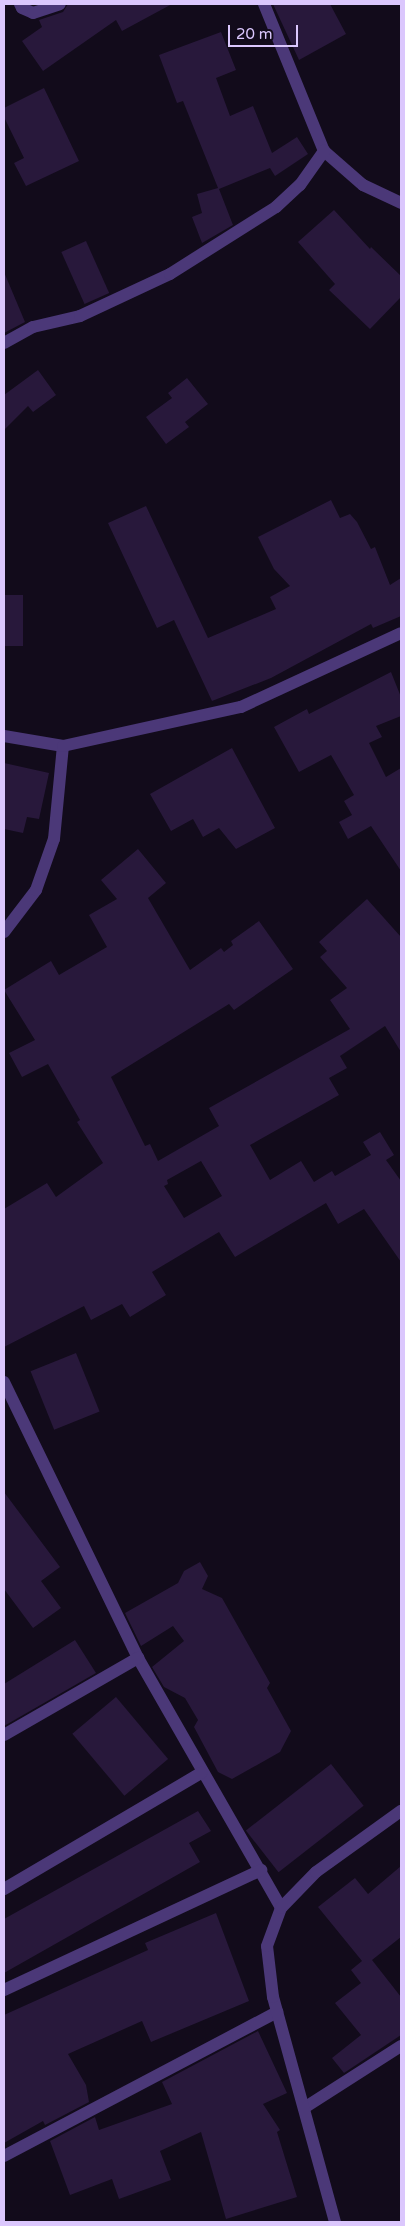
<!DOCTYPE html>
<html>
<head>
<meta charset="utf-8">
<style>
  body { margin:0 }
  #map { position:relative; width:405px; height:2226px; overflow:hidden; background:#120b1b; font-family:"Varela Round",sans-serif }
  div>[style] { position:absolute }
  .building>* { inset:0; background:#28183b; transform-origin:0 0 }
  .minor>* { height:12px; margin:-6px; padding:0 6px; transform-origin:6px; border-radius:6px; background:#4b3878 }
  .tertiary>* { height:12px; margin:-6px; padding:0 6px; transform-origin:6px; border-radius:6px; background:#4b3878 }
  span { translate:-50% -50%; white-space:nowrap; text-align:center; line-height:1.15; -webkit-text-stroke:4.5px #120b1b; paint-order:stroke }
  .frame { position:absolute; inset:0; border:5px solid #dbc7fd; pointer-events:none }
  .scale { position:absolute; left:228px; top:25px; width:70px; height:22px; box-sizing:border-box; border:2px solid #dbc7fd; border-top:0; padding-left:6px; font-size:15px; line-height:18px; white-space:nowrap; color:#dbc7fd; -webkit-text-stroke:4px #120b1b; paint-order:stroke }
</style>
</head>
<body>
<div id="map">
  <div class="building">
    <i style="clip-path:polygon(68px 4px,172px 4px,122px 31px,116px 20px,43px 71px,22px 41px,42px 27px,39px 20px,63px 12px)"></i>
    <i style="clip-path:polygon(273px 4px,330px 4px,346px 34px,299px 60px)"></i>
    <i style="clip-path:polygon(221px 32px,236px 70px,216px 78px,230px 116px,253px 106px,272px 153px,297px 137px,308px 154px,275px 176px,270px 168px,219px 189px,233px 225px,202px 243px,192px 217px,202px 213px,197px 194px,218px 188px,183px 101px,177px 103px,159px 55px)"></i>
    <i style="clip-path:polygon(44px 88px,79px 161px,26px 186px,14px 163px,24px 158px,4px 117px,4px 108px)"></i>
    <i style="clip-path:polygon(334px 210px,370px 249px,371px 247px,401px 276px,401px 297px,370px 329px,329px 290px,335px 284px,298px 242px)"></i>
    <i style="left:86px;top:241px;width:57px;height:27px;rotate:66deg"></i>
    <i style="clip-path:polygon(4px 272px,25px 322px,4px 333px)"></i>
    <i style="clip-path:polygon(38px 370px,56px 395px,33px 412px,28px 406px,4px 430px,4px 395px)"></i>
    <i style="clip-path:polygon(187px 378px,208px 404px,185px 422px,189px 427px,166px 444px,146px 417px,172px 398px,168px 393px)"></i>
    <i style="clip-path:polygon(331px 500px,340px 518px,350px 514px,357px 522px,371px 549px,375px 547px,390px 585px,401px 578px,401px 616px,373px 628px,371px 624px,271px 678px,212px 701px,174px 620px,157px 628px,108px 523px,146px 506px,208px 638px,276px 609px,270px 597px,290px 586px,274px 569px,258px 537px)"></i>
    <i style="left:4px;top:595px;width:19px;height:51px"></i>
    <i style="clip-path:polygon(391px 672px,401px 697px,401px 716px,376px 726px,382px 737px,369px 743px,386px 777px,401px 768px,401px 871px,371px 826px,348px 839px,339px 822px,352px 815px,344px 801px,354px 795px,331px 755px,299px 772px,274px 727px,307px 709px,309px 714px)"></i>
    <i style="clip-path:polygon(232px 748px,275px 828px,236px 849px,219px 828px,203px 837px,193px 819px,171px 831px,150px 794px)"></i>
    <i style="clip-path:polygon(4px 763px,49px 773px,39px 819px,27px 817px,23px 833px,4px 829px)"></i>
    <i style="clip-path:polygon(evenodd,138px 849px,166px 883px,148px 898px,190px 970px,221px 948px,224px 952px,233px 945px,231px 941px,259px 921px,293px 969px,234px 1010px,229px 1004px,111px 1077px,145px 1146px,150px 1144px,158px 1161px,219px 1126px,209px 1108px,350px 1029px,330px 1000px,347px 988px,320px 957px,327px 951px,319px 942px,367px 899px,401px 937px,401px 1052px,385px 1026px,340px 1056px,347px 1068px,329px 1078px,339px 1095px,250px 1145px,270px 1180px,301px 1161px,314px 1182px,332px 1171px,335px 1176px,371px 1155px,363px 1142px,380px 1132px,394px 1155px,386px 1160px,401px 1181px,401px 1262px,364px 1209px,338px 1224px,326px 1203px,235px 1257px,219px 1232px,152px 1272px,166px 1295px,130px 1317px,122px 1304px,91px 1320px,84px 1306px,4px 1347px,4px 1209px,47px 1183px,56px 1197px,103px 1163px,77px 1122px,80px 1120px,48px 1064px,22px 1077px,9px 1053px,35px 1040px,4px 990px,51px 961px,59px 975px,107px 947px,89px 915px,117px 899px,101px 880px,138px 849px,201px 1161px,222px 1196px,184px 1218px,164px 1186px,168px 1184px,167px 1180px,201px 1161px)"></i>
    <i style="left:76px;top:1353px;width:63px;height:49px;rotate:68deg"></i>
    <i style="clip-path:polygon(4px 1492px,60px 1567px,41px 1581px,61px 1608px,33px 1628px,4px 1589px)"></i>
    <i style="clip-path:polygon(200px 1562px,208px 1576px,202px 1589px,222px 1598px,270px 1683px,267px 1688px,291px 1731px,280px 1752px,232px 1779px,218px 1772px,194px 1727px,198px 1720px,185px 1698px,164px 1687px,152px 1667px,184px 1641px,173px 1626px,141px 1646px,125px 1613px,178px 1583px,184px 1571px)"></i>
    <i style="clip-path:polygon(75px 1640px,96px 1673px,4px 1726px,4px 1684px)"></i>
    <i style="left:116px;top:1697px;width:81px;height:57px;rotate:50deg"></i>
    <i style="left:331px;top:1764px;width:53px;height:108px;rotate:52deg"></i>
    <i style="clip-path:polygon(198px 1811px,211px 1831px,189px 1843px,200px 1862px,4px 1973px,4px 1919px)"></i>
    <i style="clip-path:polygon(401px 1866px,401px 1937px,372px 1960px,401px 1997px,401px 2035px,344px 2073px,332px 2058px,361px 2035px,335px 2003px,361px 1983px,351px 1970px,362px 1961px,318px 1907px,355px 1878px,368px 1894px)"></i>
    <i style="clip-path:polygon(216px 1913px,249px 2001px,151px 2042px,142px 2021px,68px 2054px,86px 2085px,89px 2102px,45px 2125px,43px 2121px,4px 2143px,4px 2015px,148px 1950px,145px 1943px)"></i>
    <i style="clip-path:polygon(258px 2031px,287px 2093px,263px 2104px,280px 2130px,277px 2132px,297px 2197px,226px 2219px,201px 2132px,160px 2151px,171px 2180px,119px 2199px,112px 2179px,70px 2195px,50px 2141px,95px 2117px,99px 2130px,172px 2104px,162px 2082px)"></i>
  </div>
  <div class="minor">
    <i style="left:20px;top:4px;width:4px;rotate:63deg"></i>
    <i style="left:22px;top:8px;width:12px;rotate:24deg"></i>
    <i style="left:33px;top:13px;width:28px;rotate:-18deg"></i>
    <i style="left:264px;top:4px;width:159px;rotate:67.8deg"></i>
    <i style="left:324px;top:151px;width:52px;rotate:41.1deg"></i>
    <i style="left:363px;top:185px;width:42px;rotate:25.3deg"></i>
    <i style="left:4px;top:343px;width:33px;rotate:-29deg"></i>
    <i style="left:33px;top:327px;width:48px;rotate:-13.2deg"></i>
    <i style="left:80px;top:316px;width:99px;rotate:-25deg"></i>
    <i style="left:170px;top:274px;width:125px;rotate:-32.3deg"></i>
    <i style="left:276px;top:207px;width:33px;rotate:-43deg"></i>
    <i style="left:300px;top:185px;width:42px;rotate:-54.8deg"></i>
    <i style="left:4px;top:932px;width:53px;rotate:-52.7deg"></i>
    <i style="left:36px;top:890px;width:54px;rotate:-70.6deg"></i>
    <i style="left:54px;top:839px;width:93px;rotate:-84.5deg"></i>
    <i style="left:4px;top:1382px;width:307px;rotate:64.1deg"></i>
    <i style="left:138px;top:1658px;width:288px;rotate:60.2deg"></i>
    <i style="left:4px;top:1735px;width:155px;rotate:-29.9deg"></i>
    <i style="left:4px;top:1889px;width:229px;rotate:-30.5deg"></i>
    <i style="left:4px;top:1990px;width:284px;rotate:-25deg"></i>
    <i style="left:304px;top:2108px;width:115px;rotate:-32.6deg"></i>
    <i style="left:4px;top:2156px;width:309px;rotate:-27.8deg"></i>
    <i style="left:335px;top:2222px;width:233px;rotate:-105.4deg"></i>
    <i style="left:273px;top:1997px;width:51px;rotate:-96.7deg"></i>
    <i style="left:267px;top:1946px;width:40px;rotate:-69.8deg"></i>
    <i style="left:281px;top:1908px;width:50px;rotate:-45.8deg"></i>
    <i style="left:316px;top:1872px;width:105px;rotate:-35.7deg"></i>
  </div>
  <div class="tertiary">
    <i style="left:4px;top:736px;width:60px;rotate:9.6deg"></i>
    <i style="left:63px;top:746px;width:182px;rotate:-12.4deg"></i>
    <i style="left:241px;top:707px;width:176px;rotate:-24.8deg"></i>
  </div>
  <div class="frame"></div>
  <div class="scale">20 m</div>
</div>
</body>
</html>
